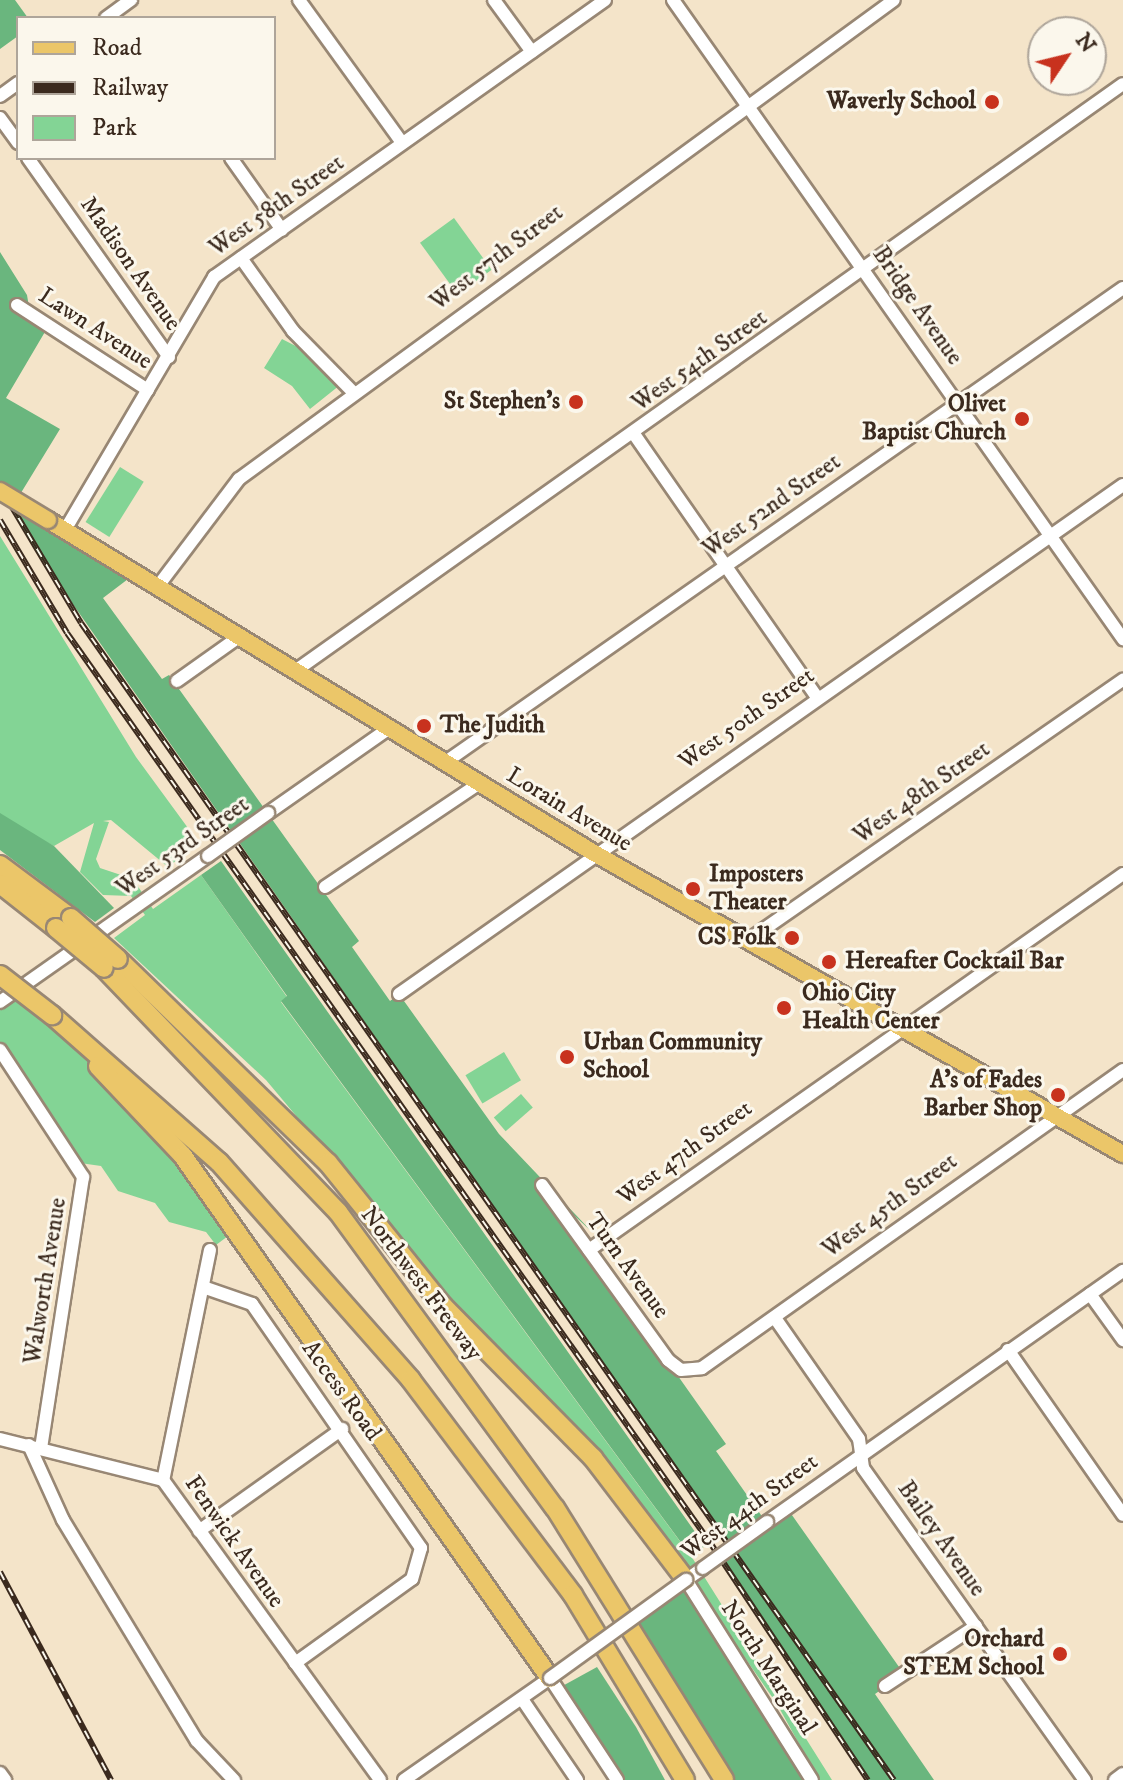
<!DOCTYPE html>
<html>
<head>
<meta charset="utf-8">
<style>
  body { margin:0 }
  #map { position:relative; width:1123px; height:1780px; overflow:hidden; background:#f4e4c9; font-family:"IM FELL DW Pica",serif }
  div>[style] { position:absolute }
  .green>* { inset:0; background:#83d495; transform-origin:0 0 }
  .forest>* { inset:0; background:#6ab67e }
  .roads { filter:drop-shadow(2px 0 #988774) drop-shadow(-2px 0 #988774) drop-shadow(0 2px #988774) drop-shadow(0 -2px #988774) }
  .minor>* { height:12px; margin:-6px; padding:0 6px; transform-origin:6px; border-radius:6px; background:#fff }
  .major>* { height:16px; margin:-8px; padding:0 8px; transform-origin:8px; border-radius:8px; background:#ebc669 }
  .highway>* { height:18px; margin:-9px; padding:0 9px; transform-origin:9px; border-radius:9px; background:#ebc669 }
  .rail>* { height:6px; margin-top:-3px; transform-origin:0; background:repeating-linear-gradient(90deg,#fbf7ec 0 9px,#3b2a1e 0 18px); box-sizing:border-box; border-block:2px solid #3b2a1e }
  .bridges { filter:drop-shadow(2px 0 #988774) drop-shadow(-2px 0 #988774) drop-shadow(0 2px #988774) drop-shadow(0 -2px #988774) }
  .minor-bridge>* { height:12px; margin:-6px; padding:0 6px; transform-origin:6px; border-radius:6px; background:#fff }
  .major-bridge>* { height:16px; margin:-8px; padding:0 8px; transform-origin:8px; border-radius:8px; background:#ebc669 }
  .highway-bridge>* { height:18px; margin:-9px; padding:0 9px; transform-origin:9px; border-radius:9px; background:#ebc669 }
  .dots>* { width:22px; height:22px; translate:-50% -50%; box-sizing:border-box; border:4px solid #fbf7ec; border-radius:50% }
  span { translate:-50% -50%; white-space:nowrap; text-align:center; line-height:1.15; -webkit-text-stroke:6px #fbf7ec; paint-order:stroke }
  .poi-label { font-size:24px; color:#3b2a1e; font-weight:700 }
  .right { translate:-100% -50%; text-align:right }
  .left { translate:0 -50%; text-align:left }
  .street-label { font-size:24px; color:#3b2a1e }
  .legend { position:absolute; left:16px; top:16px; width:260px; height:144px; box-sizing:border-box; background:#fbf7ec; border:2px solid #aea59a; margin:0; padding:10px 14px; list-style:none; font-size:24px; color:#3b2a1e }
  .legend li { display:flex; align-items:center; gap:16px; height:40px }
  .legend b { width:40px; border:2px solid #aea59a }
  .north { position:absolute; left:1027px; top:16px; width:80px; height:80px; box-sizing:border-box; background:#fbf7ec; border:2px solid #aea59a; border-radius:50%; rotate:55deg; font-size:22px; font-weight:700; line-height:32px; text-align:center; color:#3b2a1e }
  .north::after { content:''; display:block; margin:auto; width:28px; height:36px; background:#c8321e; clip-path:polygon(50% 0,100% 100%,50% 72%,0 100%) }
</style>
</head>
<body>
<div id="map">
  <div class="green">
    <i style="left:454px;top:218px;width:64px;height:42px;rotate:54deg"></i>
    <i style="clip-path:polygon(282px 339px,319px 358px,340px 385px,310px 409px,292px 386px,264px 368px)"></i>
    <i style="left:120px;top:467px;width:28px;height:65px;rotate:32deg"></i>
    <i style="clip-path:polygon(0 536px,136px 757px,199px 843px,168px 867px,111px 820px,103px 821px,109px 822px,96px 859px,100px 868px,133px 879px,153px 909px,201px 875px,287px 997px,281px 1002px,693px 1559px,832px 1780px,819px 1780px,777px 1704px,603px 1454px,471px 1324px,266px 1080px,114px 938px,145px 915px,131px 896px,103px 895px,80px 872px,94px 823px,54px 846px,0 820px)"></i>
    <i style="clip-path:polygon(19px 990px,60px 1021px,236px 1230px,216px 1245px,206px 1232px,169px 1222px,155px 1203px,118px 1191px,101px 1166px,80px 1163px,0 1050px,0 1003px)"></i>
    <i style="left:504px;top:1052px;width:33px;height:45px;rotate:59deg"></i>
    <i style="left:521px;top:1094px;width:18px;height:36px;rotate:49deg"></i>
  </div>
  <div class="forest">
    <i style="clip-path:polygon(0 0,15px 0,28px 18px,18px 18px,18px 36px,0 49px)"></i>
    <i style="clip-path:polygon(0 252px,27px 295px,30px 313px,49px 325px,6px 398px,60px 429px,16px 501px,136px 573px,103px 598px,162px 679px,169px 675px,359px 941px,352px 947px,390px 1001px,399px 994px,499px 1134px,593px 1233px,546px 1189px,726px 1444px,716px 1451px,766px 1522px,787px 1508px,904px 1674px,875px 1694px,934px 1780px,868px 1780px,719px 1556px,731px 1547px,33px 547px,0 487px)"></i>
    <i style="clip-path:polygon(0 813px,54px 846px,114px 908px,95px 922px,0 850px)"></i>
    <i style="clip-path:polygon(221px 861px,705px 1546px,691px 1556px,281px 1001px,287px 996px,201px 875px)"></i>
    <i style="clip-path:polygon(686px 1580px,812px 1780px,724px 1780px,630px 1620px)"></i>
    <i style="clip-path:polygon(597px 1667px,636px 1727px,665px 1780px,617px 1780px,557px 1689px)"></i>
  </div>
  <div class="roads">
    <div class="minor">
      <i style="left:299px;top:0;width:176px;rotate:54.2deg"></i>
      <i style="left:494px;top:0;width:64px;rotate:53.8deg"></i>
      <i style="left:673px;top:0;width:782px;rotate:54.85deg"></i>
      <i style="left:106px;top:18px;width:31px;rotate:-36deg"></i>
      <i style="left:0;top:96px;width:22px;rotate:-36deg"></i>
      <i style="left:0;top:118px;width:31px;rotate:54deg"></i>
      <i style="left:28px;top:158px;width:244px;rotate:54.7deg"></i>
      <i style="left:231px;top:158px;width:88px;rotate:54.7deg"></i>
      <i style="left:241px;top:258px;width:90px;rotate:54.5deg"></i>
      <i style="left:293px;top:331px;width:87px;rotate:45.5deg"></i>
      <i style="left:17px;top:305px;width:156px;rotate:33deg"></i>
      <i style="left:634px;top:434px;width:320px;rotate:55.2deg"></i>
      <i style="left:65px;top:530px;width:294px;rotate:-59.5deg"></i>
      <i style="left:214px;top:277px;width:479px;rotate:-35.3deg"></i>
      <i style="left:158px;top:586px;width:134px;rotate:-52.9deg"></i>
      <i style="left:239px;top:479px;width:811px;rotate:-36.18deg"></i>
      <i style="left:298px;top:669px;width:1011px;rotate:-35.34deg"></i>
      <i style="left:177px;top:681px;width:77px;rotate:-35.5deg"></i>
      <i style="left:447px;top:761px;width:825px;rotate:-34.98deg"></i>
      <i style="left:268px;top:813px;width:150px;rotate:-35deg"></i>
      <i style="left:325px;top:887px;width:184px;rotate:-33.9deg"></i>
      <i style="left:747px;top:941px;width:458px;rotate:-34.8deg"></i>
      <i style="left:399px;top:994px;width:885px;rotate:-35.11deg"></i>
      <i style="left:0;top:1002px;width:254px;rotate:-35.1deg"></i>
      <i style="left:0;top:1050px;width:152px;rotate:56.8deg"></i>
      <i style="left:83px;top:1177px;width:275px;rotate:98.8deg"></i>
      <i style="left:542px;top:1185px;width:216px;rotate:54.2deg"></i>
      <i style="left:668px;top:1360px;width:16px;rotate:38deg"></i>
      <i style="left:681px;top:1370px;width:21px;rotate:-5deg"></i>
      <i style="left:702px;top:1368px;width:516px;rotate:-35.29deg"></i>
      <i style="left:210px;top:1250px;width:235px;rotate:101.5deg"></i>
      <i style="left:163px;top:1480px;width:370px;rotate:54.1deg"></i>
      <i style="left:589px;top:1250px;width:653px;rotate:-35.15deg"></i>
      <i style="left:203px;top:1287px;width:52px;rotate:19.1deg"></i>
      <i style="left:252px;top:1304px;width:297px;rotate:55.3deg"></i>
      <i style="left:421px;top:1548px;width:32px;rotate:106deg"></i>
      <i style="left:412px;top:1579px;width:144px;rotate:144.3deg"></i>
      <i style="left:1090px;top:1294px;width:57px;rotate:54.3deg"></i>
      <i style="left:775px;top:1318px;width:147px;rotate:55.2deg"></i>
      <i style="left:859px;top:1439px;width:29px;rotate:82deg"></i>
      <i style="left:863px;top:1468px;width:383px;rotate:54.6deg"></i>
      <i style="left:1008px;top:1350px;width:201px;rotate:55.1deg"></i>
      <i style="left:0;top:1439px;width:168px;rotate:14.1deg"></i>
      <i style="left:29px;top:1445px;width:82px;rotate:65.6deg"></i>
      <i style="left:63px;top:1520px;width:258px;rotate:58.8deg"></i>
      <i style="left:197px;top:1741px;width:54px;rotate:46.5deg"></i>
      <i style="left:767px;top:1522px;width:436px;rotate:-35.2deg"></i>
      <i style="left:199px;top:1531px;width:176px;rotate:-35.5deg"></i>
      <i style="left:703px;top:1568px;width:21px;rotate:145deg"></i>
      <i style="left:686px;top:1580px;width:236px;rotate:57.8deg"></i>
      <i style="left:885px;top:1686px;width:109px;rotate:-33.4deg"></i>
      <i style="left:522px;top:1699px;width:98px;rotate:55.8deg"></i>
      <i style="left:0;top:1773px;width:9px;rotate:54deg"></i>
      <i style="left:404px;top:1780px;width:178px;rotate:-34.9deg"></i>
      <i style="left:550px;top:1678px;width:122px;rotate:56.7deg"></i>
      <i style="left:1115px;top:1780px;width:10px;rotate:-37deg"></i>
    </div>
    <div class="major">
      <i style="left:48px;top:520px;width:640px;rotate:31.38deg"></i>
      <i style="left:594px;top:853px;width:609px;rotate:29.64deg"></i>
    </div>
    <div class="highway">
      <i style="left:0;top:865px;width:89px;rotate:36.7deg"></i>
      <i style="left:0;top:884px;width:71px;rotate:38.2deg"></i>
      <i style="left:118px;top:959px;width:293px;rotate:44.2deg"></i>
      <i style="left:328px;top:1163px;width:184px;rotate:51.2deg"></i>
      <i style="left:443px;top:1306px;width:214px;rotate:45.4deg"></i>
      <i style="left:593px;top:1458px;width:153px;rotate:52.7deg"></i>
      <i style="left:104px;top:968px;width:338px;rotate:46.2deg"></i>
      <i style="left:338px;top:1212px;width:367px;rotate:53.8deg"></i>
      <i style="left:555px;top:1508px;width:320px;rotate:58.1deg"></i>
      <i style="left:52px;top:1015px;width:222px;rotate:41.4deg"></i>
      <i style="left:219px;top:1162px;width:290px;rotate:48.6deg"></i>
      <i style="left:411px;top:1380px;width:269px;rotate:53deg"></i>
      <i style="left:573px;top:1595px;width:216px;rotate:58.8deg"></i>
      <i style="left:98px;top:1066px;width:124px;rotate:46.6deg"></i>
      <i style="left:183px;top:1156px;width:638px;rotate:54.89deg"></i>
    </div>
  </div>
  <div class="rail">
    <i style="left:0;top:487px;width:158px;rotate:59.2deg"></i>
    <i style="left:81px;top:623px;width:1414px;rotate:54.91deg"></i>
    <i style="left:0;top:520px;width:131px;rotate:59.3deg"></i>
    <i style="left:67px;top:633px;width:1112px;rotate:54.74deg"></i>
    <i style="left:709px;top:1541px;width:287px;rotate:56.4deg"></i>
    <i style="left:0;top:1572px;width:236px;rotate:61.9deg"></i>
  </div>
  <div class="bridges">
    <div class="minor-bridge">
      <i style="left:208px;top:856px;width:74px;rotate:-35.6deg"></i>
      <i style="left:703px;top:1568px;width:79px;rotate:-35.7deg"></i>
      <i style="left:550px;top:1678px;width:168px;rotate:-35.8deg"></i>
    </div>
    <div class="major-bridge">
      <i style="left:0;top:491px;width:56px;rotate:31.1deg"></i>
    </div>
    <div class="highway-bridge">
      <i style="left:71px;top:918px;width:62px;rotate:41.1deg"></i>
      <i style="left:56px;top:928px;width:62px;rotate:39.8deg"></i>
      <i style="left:0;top:975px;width:66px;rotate:37.6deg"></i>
    </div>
  </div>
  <div class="dots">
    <i style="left:992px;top:102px;background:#c8321e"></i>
    <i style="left:576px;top:402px;background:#c8321e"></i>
    <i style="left:1022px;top:419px;background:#c8321e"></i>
    <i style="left:424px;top:726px;background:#c8321e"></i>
    <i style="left:693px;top:889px;background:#c8321e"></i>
    <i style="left:792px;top:938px;background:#c8321e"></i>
    <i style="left:829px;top:962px;background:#c8321e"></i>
    <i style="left:784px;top:1008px;background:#c8321e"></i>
    <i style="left:567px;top:1057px;background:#c8321e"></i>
    <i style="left:1058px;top:1095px;background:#c8321e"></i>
    <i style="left:1060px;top:1654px;background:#c8321e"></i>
  </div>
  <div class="poi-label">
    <span class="right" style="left:976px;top:102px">Waverly School</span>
    <span class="right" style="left:560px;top:402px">St Stephen's</span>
    <span class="right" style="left:1006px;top:419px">Olivet<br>Baptist Church</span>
    <span class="left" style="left:440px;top:726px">The Judith</span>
    <span class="left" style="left:709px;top:889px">Imposters<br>Theater</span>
    <span class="right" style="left:776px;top:938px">CS Folk</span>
    <span class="left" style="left:845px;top:962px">Hereafter Cocktail Bar</span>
    <span class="left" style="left:802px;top:1008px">Ohio City<br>Health Center</span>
    <span class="left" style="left:583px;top:1057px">Urban Community<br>School</span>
    <span class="right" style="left:1042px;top:1095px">A's of Fades<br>Barber Shop</span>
    <span class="right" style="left:1044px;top:1654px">Orchard<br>STEM School</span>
  </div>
  <div class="street-label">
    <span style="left:277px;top:206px;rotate:-35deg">West 58th Street</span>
    <span style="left:497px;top:258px;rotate:-37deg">West 57th Street</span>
    <span style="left:130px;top:264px;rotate:55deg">Madison Avenue</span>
    <span style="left:917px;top:306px;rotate:55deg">Bridge Avenue</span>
    <span style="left:95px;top:329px;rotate:33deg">Lawn Avenue</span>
    <span style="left:700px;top:361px;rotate:-35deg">West 54th Street</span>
    <span style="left:772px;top:506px;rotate:-35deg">West 52nd Street</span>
    <span style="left:747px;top:719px;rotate:-35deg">West 50th Street</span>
    <span style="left:922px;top:793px;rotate:-35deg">West 48th Street</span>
    <span style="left:569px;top:810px;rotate:31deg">Lorain Avenue</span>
    <span style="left:183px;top:847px;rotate:-35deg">West 53rd Street</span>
    <span style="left:685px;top:1153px;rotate:-36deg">West 47th Street</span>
    <span style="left:890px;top:1206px;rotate:-36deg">West 45th Street</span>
    <span style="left:627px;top:1266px;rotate:54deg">Turn Avenue</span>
    <span style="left:46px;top:1281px;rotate:-81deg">Walworth Avenue</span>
    <span style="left:421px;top:1284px;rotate:53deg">Northwest Freeway</span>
    <span style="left:341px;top:1391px;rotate:54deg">Access Road</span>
    <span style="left:750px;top:1507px;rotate:-36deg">West 44th Street</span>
    <span style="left:941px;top:1539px;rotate:55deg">Bailey Avenue</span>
    <span style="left:234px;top:1542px;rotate:55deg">Fenwick Avenue</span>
    <span style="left:768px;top:1668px;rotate:57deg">North Marginal</span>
  </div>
  <ul class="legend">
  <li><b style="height:10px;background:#ebc669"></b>Road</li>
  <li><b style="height:10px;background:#3b2a1e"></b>Railway</li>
  <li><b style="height:22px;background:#83d495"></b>Park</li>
  </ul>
  <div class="north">N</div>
</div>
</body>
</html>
